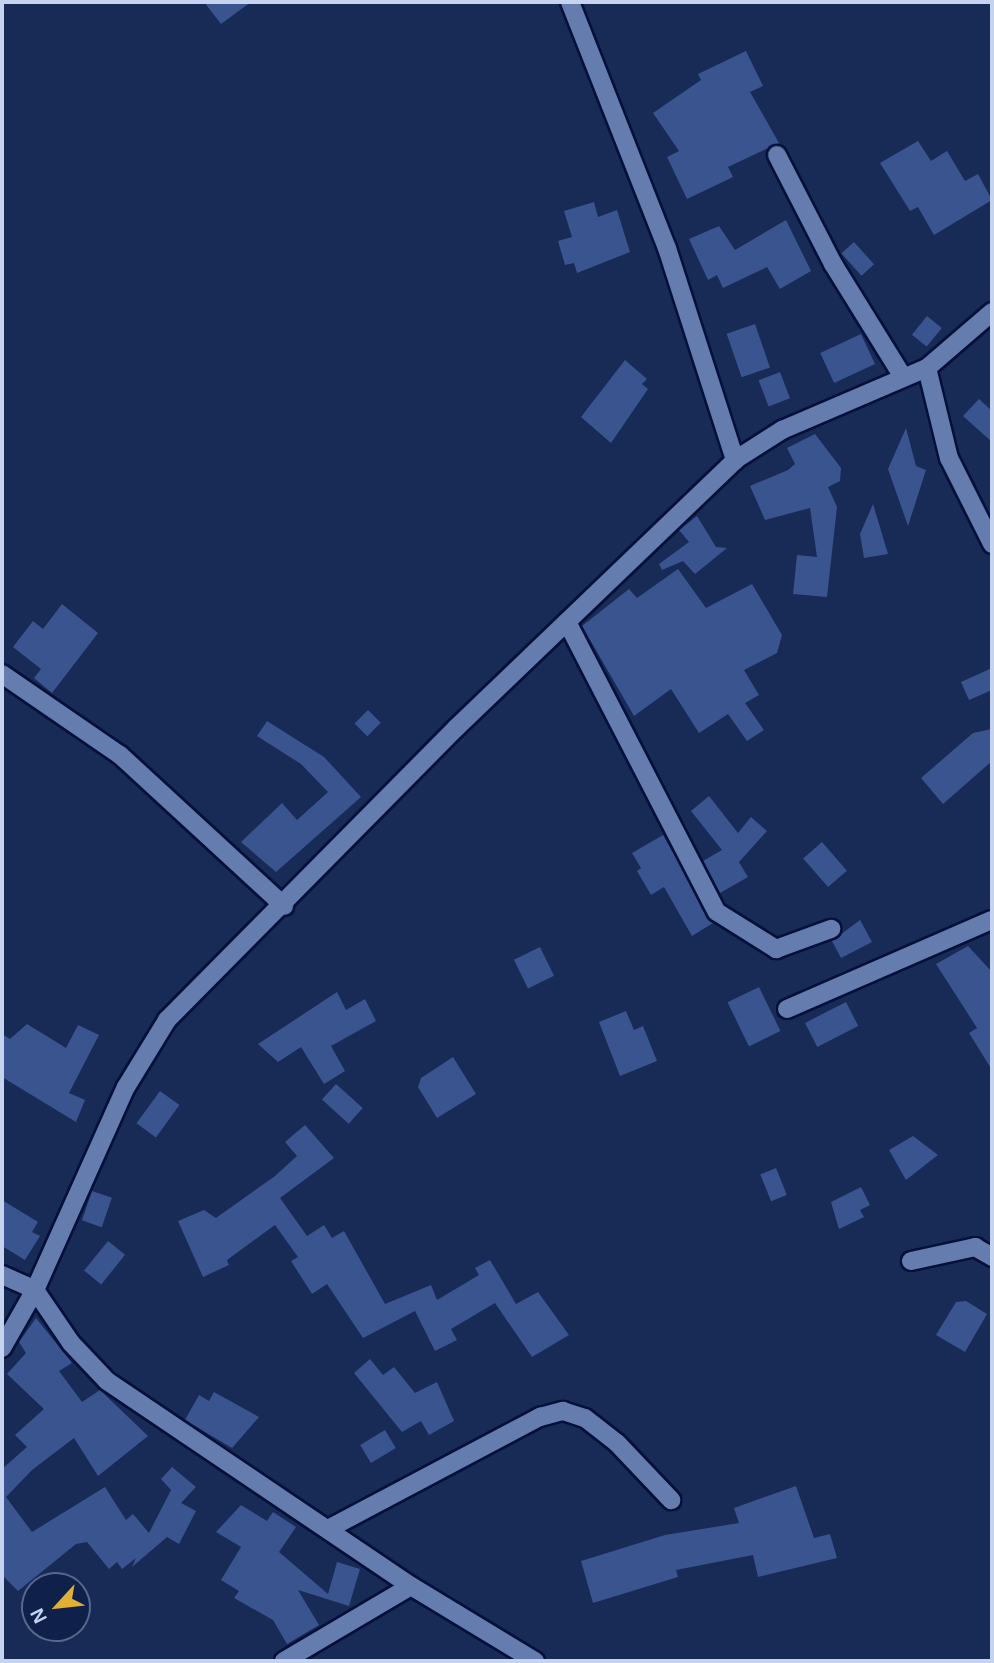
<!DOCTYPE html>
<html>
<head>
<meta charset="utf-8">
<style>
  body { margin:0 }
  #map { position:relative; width:994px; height:1663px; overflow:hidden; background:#182a56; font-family:Helvetica,sans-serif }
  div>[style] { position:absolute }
  .building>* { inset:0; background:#3a548f; transform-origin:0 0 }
  .roads { filter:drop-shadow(2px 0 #04103a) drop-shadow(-2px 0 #04103a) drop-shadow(0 2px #04103a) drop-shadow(0 -2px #04103a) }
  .minor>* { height:18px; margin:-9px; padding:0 9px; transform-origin:9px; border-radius:9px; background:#657cae }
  span { translate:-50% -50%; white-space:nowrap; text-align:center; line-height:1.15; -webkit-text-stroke:5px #0f204a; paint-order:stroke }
  .frame { position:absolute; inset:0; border:4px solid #c6d3ef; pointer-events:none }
  .north { position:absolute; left:21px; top:1572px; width:70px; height:70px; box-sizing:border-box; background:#0f204a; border:2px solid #58688c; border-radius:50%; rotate:243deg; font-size:19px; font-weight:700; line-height:28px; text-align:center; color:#c6d3ef }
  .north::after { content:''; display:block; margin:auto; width:24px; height:32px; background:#e1af34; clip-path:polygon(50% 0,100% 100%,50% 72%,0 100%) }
</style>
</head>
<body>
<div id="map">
  <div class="building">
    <i style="clip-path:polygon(204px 2px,251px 2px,221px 24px)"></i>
    <i style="clip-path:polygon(746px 51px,763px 86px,750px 92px,779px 143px,728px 167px,733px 177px,687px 199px,667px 157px,679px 151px,653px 113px,701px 80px,698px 74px)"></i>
    <i style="clip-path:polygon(918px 141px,931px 161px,947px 151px,965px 181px,978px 174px,992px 200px,934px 235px,918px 207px,910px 211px,880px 163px)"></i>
    <i style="clip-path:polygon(594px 202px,598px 217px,617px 210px,630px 252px,577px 273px,574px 263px,565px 265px,558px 241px,572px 237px,564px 211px)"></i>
    <i style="clip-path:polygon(786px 220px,811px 271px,780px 289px,767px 267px,723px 288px,717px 275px,708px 280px,689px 239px,719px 226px,735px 250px)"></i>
    <i style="left:854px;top:242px;width:30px;height:17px;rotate:48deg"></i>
    <i style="left:927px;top:316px;width:19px;height:24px;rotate:39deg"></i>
    <i style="left:755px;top:324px;width:46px;height:30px;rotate:71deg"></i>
    <i style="left:861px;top:334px;width:33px;height:45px;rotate:65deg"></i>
    <i style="clip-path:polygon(625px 360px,647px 379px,642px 384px,648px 389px,611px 443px,581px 417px)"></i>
    <i style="left:780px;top:372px;width:28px;height:23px;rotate:69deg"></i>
    <i style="clip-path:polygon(979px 399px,992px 411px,992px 442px,963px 416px)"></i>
    <i style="clip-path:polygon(906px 428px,916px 466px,926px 470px,908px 526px,888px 469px)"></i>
    <i style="clip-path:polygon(815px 434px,841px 468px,840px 481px,828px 487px,837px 507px,827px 597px,793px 594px,797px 555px,817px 557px,810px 508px,765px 520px,750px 486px,788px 470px,795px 464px,787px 448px)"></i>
    <i style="clip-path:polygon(873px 504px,888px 554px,864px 558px,860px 534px)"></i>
    <i style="clip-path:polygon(697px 516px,716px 547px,727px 548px,695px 574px,683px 561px,662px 570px,659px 564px,689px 542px,679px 530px)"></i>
    <i style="clip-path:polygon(678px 569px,706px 608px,752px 584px,782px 635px,777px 653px,744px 670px,759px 695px,745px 703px,764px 730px,747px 741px,728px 714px,699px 733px,671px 689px,634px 716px,582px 626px,629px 589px,637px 598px)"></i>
    <i style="clip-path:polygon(62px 604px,98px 633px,52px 693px,34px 678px,41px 669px,13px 647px,33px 621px,43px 629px)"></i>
    <i style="clip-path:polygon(992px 668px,992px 690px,969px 700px,961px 682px)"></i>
    <i style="left:368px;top:710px;width:18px;height:19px;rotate:45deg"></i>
    <i style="clip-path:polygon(267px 721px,324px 757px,361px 797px,276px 872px,241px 842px,282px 803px,297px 820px,328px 792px,301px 764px,257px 736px)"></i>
    <i style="clip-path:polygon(992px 729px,992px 761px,943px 804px,921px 778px,973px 733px)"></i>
    <i style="clip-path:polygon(709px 796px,738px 833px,751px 817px,767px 831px,739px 862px,748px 877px,720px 893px,703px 861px,722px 850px,691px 811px)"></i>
    <i style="clip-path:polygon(663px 835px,713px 923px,692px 936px,664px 887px,651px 895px,637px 871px,641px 868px,632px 853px)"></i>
    <i style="left:822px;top:842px;width:38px;height:25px;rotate:49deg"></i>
    <i style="clip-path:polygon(860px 920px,872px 942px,841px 958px,832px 941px)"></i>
    <i style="clip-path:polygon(968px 946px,992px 972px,992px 1070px,969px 1033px,977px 1028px,936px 964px)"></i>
    <i style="left:540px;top:947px;width:32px;height:29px;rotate:64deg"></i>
    <i style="left:759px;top:987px;width:49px;height:35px;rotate:64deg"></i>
    <i style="clip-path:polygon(337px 992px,346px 1010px,365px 999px,376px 1021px,331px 1046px,345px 1071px,324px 1084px,301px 1047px,278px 1062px,258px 1044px)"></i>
    <i style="left:846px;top:1002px;width:27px;height:46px;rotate:63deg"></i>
    <i style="clip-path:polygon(626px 1011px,634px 1030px,643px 1026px,657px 1061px,620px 1076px,599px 1022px)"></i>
    <i style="clip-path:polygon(27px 1024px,66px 1048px,78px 1025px,99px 1035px,69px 1093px,85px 1100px,76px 1122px,2px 1077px,2px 1034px,10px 1039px)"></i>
    <i style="clip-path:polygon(453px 1057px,476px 1094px,437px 1118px,418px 1087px,421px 1078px)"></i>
    <i style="left:336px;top:1084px;width:36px;height:21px;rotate:42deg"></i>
    <i style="left:160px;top:1091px;width:24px;height:40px;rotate:36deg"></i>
    <i style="clip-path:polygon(305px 1125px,334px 1158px,280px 1198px,307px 1236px,324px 1225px,332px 1238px,344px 1231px,385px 1304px,431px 1285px,437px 1300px,479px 1275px,475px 1268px,490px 1260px,516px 1304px,538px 1292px,569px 1335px,532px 1357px,495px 1303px,451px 1329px,457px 1340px,435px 1351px,415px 1311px,363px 1338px,327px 1284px,312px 1294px,291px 1261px,298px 1257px,275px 1225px,227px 1260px,229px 1265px,203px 1277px,178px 1221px,204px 1210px,216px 1218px,275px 1176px,297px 1156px,285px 1142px)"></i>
    <i style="clip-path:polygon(913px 1136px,938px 1155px,906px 1180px,889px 1150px)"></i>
    <i style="left:776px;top:1168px;width:29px;height:17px;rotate:68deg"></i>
    <i style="clip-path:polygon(861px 1187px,870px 1205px,860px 1210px,864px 1217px,839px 1229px,831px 1202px)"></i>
    <i style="left:92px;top:1191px;width:21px;height:31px;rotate:19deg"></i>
    <i style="clip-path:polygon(2px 1200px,38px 1222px,32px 1232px,40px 1236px,25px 1260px,2px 1246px)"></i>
    <i style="left:108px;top:1241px;width:22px;height:38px;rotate:39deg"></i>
    <i style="clip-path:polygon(966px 1301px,987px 1314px,965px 1352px,936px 1335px,956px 1302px)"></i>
    <i style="clip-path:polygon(36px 1318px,72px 1363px,59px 1371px,82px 1402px,100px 1390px,148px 1436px,98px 1476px,74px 1438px,32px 1470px,6px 1497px,32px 1532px,105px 1487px,126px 1520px,133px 1514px,149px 1533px,171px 1490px,161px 1479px,172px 1467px,196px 1487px,181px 1503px,196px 1511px,179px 1544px,167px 1537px,132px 1567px,136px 1558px,122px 1569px,117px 1562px,109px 1569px,87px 1542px,76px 1544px,18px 1591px,2px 1575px,2px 1469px,27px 1447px,15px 1435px,44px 1409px,7px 1374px,26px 1353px,19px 1342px)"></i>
    <i style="clip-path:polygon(370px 1359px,383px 1375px,394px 1367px,415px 1393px,437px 1382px,454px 1421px,429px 1435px,421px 1421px,402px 1432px,354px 1373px)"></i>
    <i style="clip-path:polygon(214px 1392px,259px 1417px,232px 1448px,185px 1420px,199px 1395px,209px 1401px)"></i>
    <i style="left:385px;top:1430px;width:21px;height:29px;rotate:59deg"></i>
    <i style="clip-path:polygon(796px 1486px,814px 1538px,830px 1534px,837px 1558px,758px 1577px,753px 1555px,676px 1570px,678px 1577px,593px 1603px,581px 1561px,665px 1535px,739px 1523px,734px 1508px)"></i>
    <i style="clip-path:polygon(241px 1505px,267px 1521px,273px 1512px,296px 1527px,279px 1552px,328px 1594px,337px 1562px,360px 1569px,349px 1606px,298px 1590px,319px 1625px,287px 1644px,273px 1620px,234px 1598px,239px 1591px,221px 1580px,241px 1547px,216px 1532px)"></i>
  </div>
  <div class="roads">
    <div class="minor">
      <i style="left:570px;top:2px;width:264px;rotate:68.5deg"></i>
      <i style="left:667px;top:248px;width:223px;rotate:72.2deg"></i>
      <i style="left:777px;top:155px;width:123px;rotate:62.8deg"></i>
      <i style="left:833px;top:264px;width:133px;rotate:58.2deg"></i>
      <i style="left:927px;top:368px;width:93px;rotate:76.3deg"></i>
      <i style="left:949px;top:458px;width:96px;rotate:63.4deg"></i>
      <i style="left:567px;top:622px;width:326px;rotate:62.7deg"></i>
      <i style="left:717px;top:912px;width:70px;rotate:32.1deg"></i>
      <i style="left:776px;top:949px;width:59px;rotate:-20deg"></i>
      <i style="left:2px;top:674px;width:143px;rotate:34.5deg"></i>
      <i style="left:120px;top:755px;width:223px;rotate:42.6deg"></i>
      <i style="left:787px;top:1009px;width:223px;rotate:-23.5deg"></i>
      <i style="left:911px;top:1261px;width:66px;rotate:-12.3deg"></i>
      <i style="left:975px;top:1247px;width:20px;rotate:30deg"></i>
      <i style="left:2px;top:1275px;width:36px;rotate:24deg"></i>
      <i style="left:35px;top:1290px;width:64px;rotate:55.8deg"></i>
      <i style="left:71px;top:1343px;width:52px;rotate:46.5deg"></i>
      <i style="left:107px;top:1381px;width:367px;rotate:34deg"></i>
      <i style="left:411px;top:1586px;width:145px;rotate:31.2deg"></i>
      <i style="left:2px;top:1348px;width:67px;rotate:-60.4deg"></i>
      <i style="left:35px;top:1290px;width:222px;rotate:-65.9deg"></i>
      <i style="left:126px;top:1087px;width:79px;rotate:-58.5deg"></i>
      <i style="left:167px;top:1020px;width:411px;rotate:-45.3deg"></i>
      <i style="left:456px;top:728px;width:387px;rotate:-43.8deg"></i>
      <i style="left:735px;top:460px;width:56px;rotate:-32.6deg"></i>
      <i style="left:782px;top:430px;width:158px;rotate:-23.2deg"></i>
      <i style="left:927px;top:368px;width:86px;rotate:-40.7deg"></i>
      <i style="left:330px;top:1528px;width:238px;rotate:-27.9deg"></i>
      <i style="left:540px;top:1417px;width:24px;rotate:-15deg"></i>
      <i style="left:563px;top:1411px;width:23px;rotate:18deg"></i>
      <i style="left:585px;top:1418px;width:41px;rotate:38deg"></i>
      <i style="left:617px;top:1443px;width:79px;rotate:46.5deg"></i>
      <i style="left:284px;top:1661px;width:147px;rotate:-30.6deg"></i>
    </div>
  </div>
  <div class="frame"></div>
  <div class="north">N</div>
</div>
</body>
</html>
